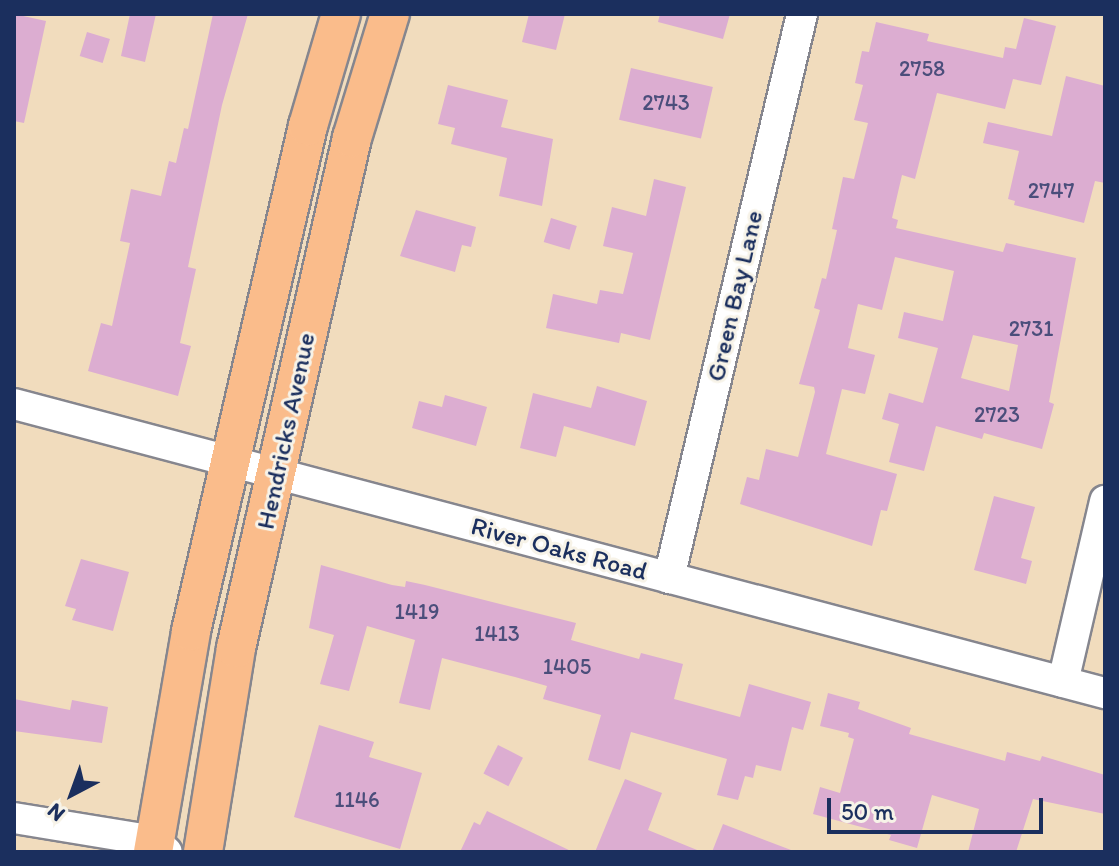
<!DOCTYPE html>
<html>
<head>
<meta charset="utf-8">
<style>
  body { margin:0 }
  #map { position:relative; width:1119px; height:866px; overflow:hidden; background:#f1dcbd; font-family:Itim,sans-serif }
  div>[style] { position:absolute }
  .building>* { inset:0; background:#dcadd1; transform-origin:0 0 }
  .roads { filter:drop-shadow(2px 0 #86868e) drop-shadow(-2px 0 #86868e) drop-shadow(0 2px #86868e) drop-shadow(0 -2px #86868e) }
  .minor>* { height:30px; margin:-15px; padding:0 15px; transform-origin:15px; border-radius:15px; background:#fff }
  .major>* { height:38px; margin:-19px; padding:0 19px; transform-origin:19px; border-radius:19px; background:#fabc8b }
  span { translate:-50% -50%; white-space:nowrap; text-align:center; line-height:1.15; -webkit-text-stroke:6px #f7f3e8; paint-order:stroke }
  .number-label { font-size:22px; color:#4b4e7b }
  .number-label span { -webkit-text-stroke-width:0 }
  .street-label { font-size:26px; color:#1b2f5e }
  .frame { position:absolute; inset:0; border:16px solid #1b2f5e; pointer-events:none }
  .north { position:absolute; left:32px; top:754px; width:80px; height:80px; -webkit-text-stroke:6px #f7f3e8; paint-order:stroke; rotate:221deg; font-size:22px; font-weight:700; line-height:32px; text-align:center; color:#1b2f5e }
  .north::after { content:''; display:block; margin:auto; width:28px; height:36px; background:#1b2f5e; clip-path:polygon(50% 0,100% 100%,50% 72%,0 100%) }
  .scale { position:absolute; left:827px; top:798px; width:216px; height:36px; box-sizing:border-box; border:4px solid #1b2f5e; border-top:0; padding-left:10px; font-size:24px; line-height:28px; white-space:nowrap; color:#1b2f5e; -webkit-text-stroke:6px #f7f3e8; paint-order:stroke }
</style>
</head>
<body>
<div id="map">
  <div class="building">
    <i style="clip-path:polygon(14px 14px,46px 21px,24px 123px,14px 121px)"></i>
    <i style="clip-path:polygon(130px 14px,156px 14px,145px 62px,121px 56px)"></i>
    <i style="clip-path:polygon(213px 14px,248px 14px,222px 105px,188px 267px,196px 269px,180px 343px,191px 346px,178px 396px,88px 371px,101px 323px,112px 326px,130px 243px,120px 241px,131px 189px,161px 196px,169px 161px,176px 163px,184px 128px,188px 129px)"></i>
    <i style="clip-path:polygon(529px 14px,565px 14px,556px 50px,522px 42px)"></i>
    <i style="clip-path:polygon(660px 14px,730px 14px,723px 39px,658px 22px)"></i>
    <i style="clip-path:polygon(evenodd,1024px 18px,1056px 26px,1041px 85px,1013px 79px,1005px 109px,937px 93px,915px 179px,902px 175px,892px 218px,898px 220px,896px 228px,1003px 252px,1006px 243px,1076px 258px,1049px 402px,1054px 404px,1042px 449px,984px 433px,982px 439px,936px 426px,924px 471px,889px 462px,899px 424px,882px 419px,889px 393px,923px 403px,938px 348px,898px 338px,904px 312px,943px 321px,954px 271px,895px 257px,882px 310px,858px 304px,848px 348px,875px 355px,865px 394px,842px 389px,826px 454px,897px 474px,887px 511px,881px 510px,872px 546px,740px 504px,747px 477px,759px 480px,766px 449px,798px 457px,815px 392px,814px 387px,799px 384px,820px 310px,814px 308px,822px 278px,826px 279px,837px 230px,832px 229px,843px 177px,854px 179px,868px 123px,854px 120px,863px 85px,855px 83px,862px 51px,869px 52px,876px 22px,929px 34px,927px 41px,1003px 58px,1005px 47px,1016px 49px,1024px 18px,973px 335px,1018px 345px,1009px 391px,961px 378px,973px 335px)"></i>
    <i style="left:87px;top:32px;width:24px;height:25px;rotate:17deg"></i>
    <i style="left:631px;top:68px;width:84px;height:53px;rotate:13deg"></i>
    <i style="clip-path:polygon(1066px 76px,1105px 86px,1105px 183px,1095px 181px,1084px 223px,1014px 205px,1015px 201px,1008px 199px,1019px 151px,983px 143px,988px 122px,1052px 136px)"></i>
    <i style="clip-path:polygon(448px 85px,508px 100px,501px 127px,553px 139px,542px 206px,499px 196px,507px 158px,451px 144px,455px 128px,438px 124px)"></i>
    <i style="clip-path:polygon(654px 179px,686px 187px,650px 340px,621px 333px,619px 343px,546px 328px,553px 294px,597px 304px,600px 290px,623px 294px,633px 253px,603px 246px,612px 207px,646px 216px)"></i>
    <i style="clip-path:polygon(416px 210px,476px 227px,471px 247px,462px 245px,455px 272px,400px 256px)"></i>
    <i style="left:551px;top:218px;width:27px;height:25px;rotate:17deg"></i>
    <i style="clip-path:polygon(597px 386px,647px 401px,635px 446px,564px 426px,556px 457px,520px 448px,533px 393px,591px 408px)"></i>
    <i style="clip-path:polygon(445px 395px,487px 407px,476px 446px,412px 428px,419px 401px,442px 407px)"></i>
    <i style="clip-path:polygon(994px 496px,1035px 507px,1021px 558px,1032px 561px,1026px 584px,974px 570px)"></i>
    <i style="clip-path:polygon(81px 559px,129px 572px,113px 631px,72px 620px,76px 609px,65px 606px)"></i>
    <i style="clip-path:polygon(321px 565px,392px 585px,405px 587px,406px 581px,425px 585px,576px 623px,571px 640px,639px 659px,641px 653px,683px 664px,674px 699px,740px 717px,749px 684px,811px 702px,803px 730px,792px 727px,781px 771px,756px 765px,753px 778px,745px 776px,738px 800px,717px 795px,727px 759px,631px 732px,620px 770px,588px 760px,601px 715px,543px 699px,547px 686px,515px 677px,442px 658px,430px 710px,399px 703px,415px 640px,367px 626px,349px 691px,320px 684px,334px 635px,309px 628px)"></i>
    <i style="clip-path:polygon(828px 693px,860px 702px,858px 709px,911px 728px,909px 734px,1005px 761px,1007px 752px,1040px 761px,1042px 756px,1105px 775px,1105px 814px,1033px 799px,1016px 852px,968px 852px,979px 809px,932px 795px,917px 848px,889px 840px,891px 835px,813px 814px,820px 787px,840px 793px,854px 739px,848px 737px,849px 733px,820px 726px)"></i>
    <i style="clip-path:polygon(14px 699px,70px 710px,72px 700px,108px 707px,102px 743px,14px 731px)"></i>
    <i style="clip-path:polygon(319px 725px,374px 742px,369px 757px,422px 773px,400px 849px,294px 817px)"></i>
    <i style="left:498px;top:745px;width:28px;height:32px;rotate:27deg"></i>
    <i style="clip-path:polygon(625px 779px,662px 793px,648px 830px,702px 852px,595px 852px)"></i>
    <i style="clip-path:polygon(487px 811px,573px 852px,460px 852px,474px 822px,480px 825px)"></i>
    <i style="clip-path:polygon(723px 824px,791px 850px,790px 852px,712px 852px)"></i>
  </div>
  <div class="roads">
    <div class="minor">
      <i style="left:14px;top:404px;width:1129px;rotate:14.84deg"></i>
      <i style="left:669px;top:578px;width:579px;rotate:-76.73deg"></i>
      <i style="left:1063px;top:682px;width:186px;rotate:-76.9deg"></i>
      <i style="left:14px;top:818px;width:143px;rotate:9.3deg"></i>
      <i style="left:155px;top:841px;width:16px;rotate:43deg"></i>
    </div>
    <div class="major">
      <i style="left:153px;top:852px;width:224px;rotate:-80.2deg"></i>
      <i style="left:191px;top:631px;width:518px;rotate:-76.96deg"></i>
      <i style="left:308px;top:126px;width:117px;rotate:-73.6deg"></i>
      <i style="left:203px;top:852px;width:207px;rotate:-80.8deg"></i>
      <i style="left:236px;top:648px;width:523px;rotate:-77.19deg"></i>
      <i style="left:352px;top:138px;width:130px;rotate:-73deg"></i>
    </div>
  </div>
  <div class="number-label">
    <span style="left:922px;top:69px">2758</span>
    <span style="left:666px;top:103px">2743</span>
    <span style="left:1051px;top:191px">2747</span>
    <span style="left:1031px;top:329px">2731</span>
    <span style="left:997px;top:415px">2723</span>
    <span style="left:417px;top:612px">1419</span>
    <span style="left:497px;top:634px">1413</span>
    <span style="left:567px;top:667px">1405</span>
    <span style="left:357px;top:800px">1146</span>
  </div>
  <div class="street-label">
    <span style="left:735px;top:296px;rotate:-77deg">Green Bay Lane</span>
    <span style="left:286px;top:431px;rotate:-78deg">Hendricks Avenue</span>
    <span style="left:559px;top:549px;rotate:15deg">River Oaks Road</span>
  </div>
  <div class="frame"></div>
  <div class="north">N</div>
  <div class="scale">50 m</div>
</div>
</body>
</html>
